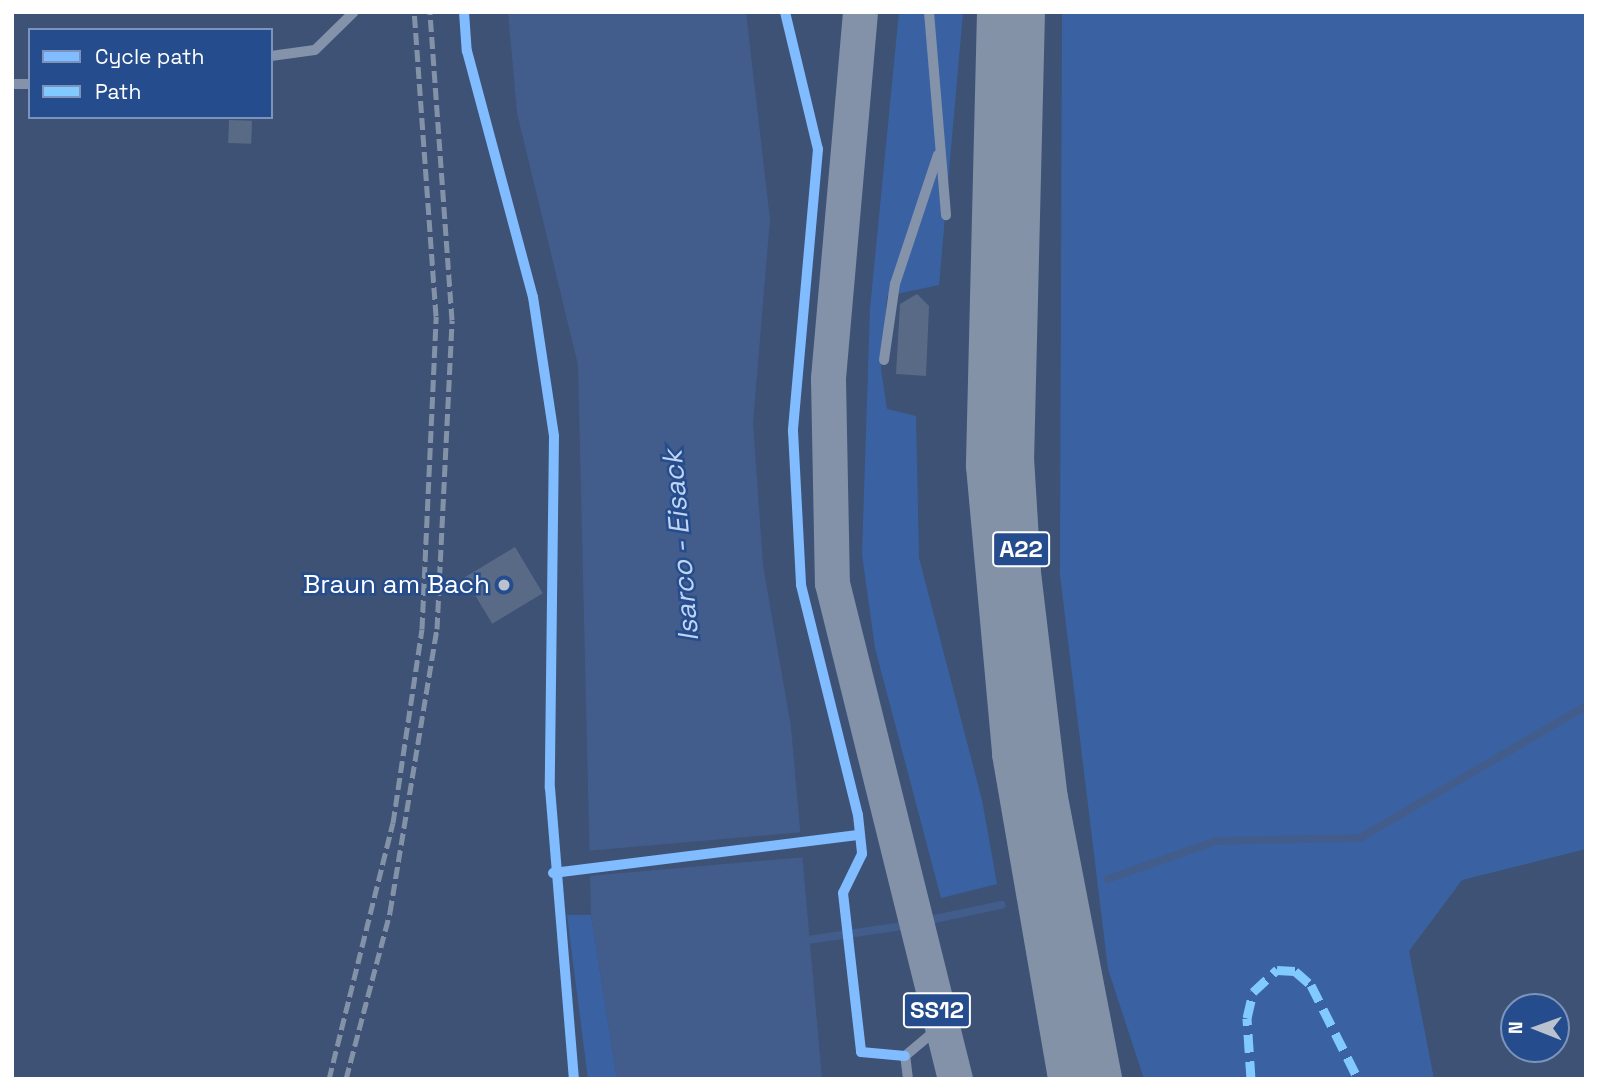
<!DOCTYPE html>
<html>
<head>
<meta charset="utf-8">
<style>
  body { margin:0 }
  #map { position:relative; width:1598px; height:1091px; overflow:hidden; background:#3d5275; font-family:"Space Grotesk",sans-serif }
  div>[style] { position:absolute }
  .green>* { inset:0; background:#3a62a3 }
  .water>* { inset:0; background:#425d8b }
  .pier>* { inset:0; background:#3d5275; transform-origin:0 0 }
  .stream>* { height:8px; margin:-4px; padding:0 4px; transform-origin:4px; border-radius:4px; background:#425d8b }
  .building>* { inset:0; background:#586a86; transform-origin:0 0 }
  .lane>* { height:10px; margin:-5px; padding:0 5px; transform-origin:5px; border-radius:5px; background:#8493a9 }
  .primary>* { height:35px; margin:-17.5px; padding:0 17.5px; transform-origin:17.5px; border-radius:17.5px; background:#8392a8 }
  .highway>* { height:38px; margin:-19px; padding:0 19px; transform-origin:19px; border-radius:19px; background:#8492a8 }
  .rail>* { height:5px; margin-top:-2.5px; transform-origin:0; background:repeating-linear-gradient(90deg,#8492a8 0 12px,transparent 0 17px) }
  .quiet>* { height:9px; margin-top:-4.5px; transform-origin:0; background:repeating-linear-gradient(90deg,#80caff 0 18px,transparent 0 27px) }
  .cycleway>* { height:10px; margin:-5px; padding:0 5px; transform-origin:5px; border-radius:5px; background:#80bcff }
  .dots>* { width:19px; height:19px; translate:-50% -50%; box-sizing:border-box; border:4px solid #254c8d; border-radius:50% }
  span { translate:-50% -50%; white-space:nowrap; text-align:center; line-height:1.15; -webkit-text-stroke:5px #254c8d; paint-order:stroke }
  .shield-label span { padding:2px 5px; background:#254c8d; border:2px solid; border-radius:5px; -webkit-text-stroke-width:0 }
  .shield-label { font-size:24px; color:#fff; font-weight:700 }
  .poi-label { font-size:26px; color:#fff }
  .right { translate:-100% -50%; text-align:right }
  .water-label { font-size:28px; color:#c1d4f2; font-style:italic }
  .frame { position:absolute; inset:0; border:14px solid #fff; pointer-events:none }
  .legend { position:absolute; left:28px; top:28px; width:245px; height:91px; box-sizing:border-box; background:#254c8d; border:2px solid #7c94bb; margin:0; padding:9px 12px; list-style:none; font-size:21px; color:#fff }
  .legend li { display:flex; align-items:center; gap:14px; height:35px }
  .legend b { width:35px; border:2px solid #7c94bb }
  .north { position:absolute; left:1500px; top:993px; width:70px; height:70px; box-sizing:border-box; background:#254c8d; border:2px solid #7c94bb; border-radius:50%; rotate:271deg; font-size:19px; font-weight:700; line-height:28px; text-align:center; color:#fff }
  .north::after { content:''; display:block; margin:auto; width:24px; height:32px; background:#bbc2cf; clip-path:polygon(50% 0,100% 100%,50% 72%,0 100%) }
</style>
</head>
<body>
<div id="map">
  <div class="green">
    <i style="clip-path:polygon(899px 12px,963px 12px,939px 285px,887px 296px,881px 370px,887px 409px,916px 416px,919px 558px,982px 800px,997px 884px,941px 898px,875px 648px,862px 554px,870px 309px)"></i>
    <i style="clip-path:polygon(1062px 12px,1586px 12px,1586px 849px,1462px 880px,1409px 951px,1434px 1079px,1144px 1079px,1108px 969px,1060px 575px)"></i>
    <i style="clip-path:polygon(567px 915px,591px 915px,617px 1079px,588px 1079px)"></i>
  </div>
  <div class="water">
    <i style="clip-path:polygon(508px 12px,746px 12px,770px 219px,753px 423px,763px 565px,791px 727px,822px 1079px,617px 1079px,591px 915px,578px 365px,517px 113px)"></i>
  </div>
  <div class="pier">
    <i style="left:804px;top:832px;width:25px;height:219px;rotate:85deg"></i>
  </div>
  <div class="stream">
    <i style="left:1108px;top:879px;width:114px;rotate:-19.4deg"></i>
    <i style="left:1216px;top:841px;width:144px;rotate:-1.2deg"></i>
    <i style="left:1360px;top:838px;width:262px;rotate:-30.3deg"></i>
    <i style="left:925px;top:921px;width:78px;rotate:-11.9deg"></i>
    <i style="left:801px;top:941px;width:109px;rotate:-8.4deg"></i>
  </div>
  <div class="building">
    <i style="left:229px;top:120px;width:23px;height:23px;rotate:2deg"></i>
    <i style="clip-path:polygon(917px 294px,929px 306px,926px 376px,896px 374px,900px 304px)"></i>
    <i style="left:515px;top:547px;width:54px;height:59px;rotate:59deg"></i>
  </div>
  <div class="lane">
    <i style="left:929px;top:12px;width:204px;rotate:85.2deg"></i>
    <i style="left:271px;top:56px;width:44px;rotate:-7.8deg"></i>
    <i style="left:315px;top:50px;width:54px;rotate:-44.3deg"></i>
    <i style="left:12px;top:84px;width:18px"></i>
    <i style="left:884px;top:360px;width:77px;rotate:-81.8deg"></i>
    <i style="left:895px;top:284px;width:136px;rotate:-71.6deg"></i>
    <i style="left:908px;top:1079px;width:23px;rotate:-97deg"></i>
    <i style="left:905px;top:1056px;width:40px;rotate:-40deg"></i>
  </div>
  <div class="primary">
    <i style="left:860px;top:12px;width:368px;rotate:95deg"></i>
    <i style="left:828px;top:379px;width:204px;rotate:88.9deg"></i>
    <i style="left:832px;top:583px;width:511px;rotate:76.07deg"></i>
  </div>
  <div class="highway">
    <i style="left:996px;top:12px;width:454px;rotate:91.4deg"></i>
    <i style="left:985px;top:466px;width:289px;rotate:84.8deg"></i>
    <i style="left:1011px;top:754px;width:330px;rotate:80.2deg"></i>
    <i style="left:1026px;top:12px;width:446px;rotate:91.4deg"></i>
    <i style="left:1015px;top:458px;width:115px;rotate:86.5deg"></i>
    <i style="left:1022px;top:573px;width:227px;rotate:83.2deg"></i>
    <i style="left:1049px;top:798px;width:286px;rotate:79.1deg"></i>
  </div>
  <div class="rail">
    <i style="left:329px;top:1079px;width:264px;rotate:-76deg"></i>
    <i style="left:393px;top:823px;width:196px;rotate:-81.5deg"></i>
    <i style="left:422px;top:629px;width:313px;rotate:-87.4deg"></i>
    <i style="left:436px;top:316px;width:305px;rotate:-94.1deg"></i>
    <i style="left:346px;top:1079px;width:173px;rotate:-75.2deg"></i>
    <i style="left:390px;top:912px;width:287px;rotate:-80.6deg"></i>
    <i style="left:437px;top:629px;width:309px;rotate:-87.2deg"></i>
    <i style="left:452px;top:320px;width:309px;rotate:-94.1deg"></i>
  </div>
  <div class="quiet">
    <i style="left:1251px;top:1079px;width:61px;rotate:-93.8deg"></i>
    <i style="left:1247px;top:1018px;width:27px;rotate:-77deg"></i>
    <i style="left:1253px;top:992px;width:33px;rotate:-43deg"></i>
    <i style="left:1277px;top:970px;width:18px;rotate:3deg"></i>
    <i style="left:1295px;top:971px;width:21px;rotate:41deg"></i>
    <i style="left:1311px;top:985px;width:105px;rotate:63.4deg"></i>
  </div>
  <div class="cycleway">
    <i style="left:464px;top:12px;width:39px;rotate:86deg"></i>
    <i style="left:467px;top:51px;width:255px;rotate:75deg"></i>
    <i style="left:533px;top:297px;width:141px;rotate:81.4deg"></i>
    <i style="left:554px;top:436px;width:352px;rotate:90.7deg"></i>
    <i style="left:550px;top:788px;width:292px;rotate:85.3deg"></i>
    <i style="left:785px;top:12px;width:141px;rotate:76.5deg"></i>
    <i style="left:818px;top:149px;width:283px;rotate:95.1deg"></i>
    <i style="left:793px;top:431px;width:154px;rotate:87deg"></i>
    <i style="left:801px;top:585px;width:237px;rotate:76.1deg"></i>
    <i style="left:858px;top:815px;width:39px;rotate:84deg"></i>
    <i style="left:862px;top:854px;width:43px;rotate:116deg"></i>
    <i style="left:843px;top:893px;width:160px;rotate:83.5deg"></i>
    <i style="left:861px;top:1052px;width:44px;rotate:5.2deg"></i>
    <i style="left:553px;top:873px;width:309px;rotate:-7.1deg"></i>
  </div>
  <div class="dots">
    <i style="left:504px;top:585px;background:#bbc2cf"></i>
  </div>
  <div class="shield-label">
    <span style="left:1021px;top:549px">A22</span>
    <span style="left:937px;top:1010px">SS12</span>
  </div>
  <div class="poi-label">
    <span class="right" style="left:490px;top:585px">Braun am Bach</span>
  </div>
  <div class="water-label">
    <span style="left:680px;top:546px;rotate:-95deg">Isarco - Eisack</span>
  </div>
  <div class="frame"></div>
  <ul class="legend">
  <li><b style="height:9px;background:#80bcff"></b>Cycle path</li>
  <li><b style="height:9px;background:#80caff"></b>Path</li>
  </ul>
  <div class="north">N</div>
</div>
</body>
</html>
